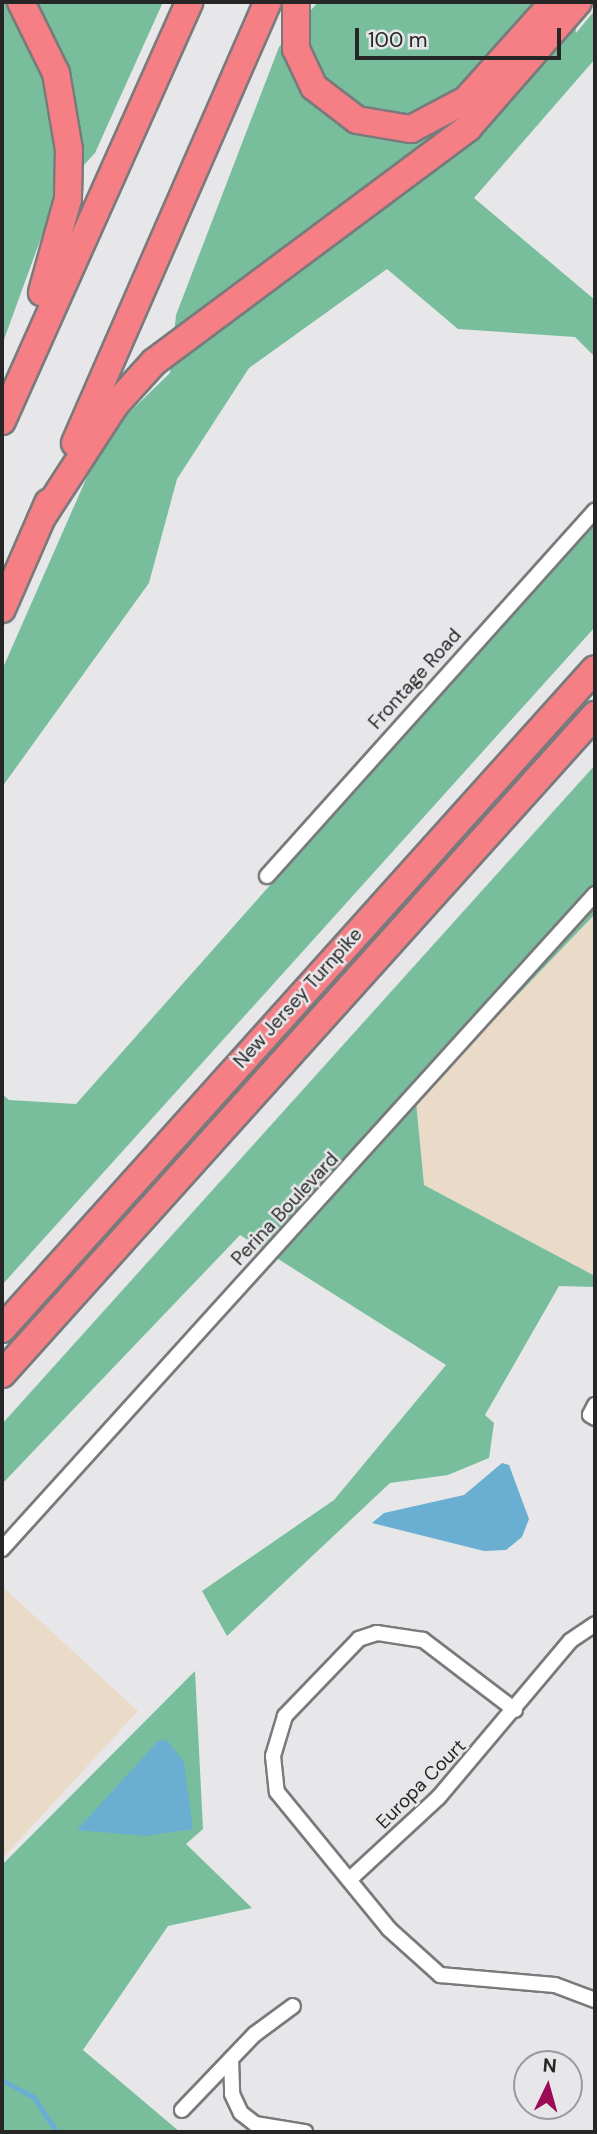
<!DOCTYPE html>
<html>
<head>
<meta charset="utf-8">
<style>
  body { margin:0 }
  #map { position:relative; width:597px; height:2134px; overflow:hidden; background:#e7e7ea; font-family:"DM Sans",sans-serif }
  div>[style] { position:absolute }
  .industrial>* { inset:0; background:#eadbc8 }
  .forest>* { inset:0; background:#78be9d }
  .water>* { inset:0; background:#6aafd2 }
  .stream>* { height:4.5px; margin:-2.25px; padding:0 2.25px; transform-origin:2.25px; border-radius:2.25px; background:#6aafd2 }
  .roads { filter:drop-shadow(2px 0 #797a7c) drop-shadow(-2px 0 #797a7c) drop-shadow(0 2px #797a7c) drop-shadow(0 -2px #797a7c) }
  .minor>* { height:14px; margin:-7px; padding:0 7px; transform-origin:7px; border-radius:7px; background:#fff }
  .motorway>* { height:26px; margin:-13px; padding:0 13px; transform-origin:13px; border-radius:13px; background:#f57f85 }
  span { translate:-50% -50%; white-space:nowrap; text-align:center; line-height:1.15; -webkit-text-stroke:5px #e7e7ea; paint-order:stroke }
  .street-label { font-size:19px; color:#262627 }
  .frame { position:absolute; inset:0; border:4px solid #262627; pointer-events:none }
  .north { position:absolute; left:513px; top:2050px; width:70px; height:70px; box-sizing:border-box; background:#e7e7ea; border:2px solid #9a9a9c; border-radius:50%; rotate:5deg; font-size:19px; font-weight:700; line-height:28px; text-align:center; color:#262627 }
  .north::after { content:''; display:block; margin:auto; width:24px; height:32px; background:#9d0a55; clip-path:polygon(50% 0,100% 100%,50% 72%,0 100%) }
  .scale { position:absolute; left:355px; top:28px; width:206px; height:32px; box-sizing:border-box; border:4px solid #262627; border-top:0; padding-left:9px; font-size:21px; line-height:24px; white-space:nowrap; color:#262627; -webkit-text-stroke:5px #e7e7ea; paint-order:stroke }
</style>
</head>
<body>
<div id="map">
  <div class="industrial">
    <i style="clip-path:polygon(595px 914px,595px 1276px,424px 1185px,416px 1100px)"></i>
    <i style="clip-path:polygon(2px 1586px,138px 1711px,2px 1859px)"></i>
  </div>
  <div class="forest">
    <i style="clip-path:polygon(2px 2px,163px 2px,95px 153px,57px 194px,2px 345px)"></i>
    <i style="clip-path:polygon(318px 2px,573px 2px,576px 33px,595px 10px,595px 59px,474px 198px,595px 300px,595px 357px,575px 337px,458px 329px,387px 269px,249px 368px,177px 479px,149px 583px,2px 787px,2px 670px,105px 436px,170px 373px,176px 315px,279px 47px)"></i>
    <i style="clip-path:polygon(595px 519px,595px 627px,2px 1285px,2px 1094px,9px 1100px,76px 1104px)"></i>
    <i style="clip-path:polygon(595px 765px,595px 914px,416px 1101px,424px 1185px,595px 1276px,595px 1287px,559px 1286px,485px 1415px,494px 1423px,489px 1458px,448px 1475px,390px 1483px,227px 1636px,202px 1591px,334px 1500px,446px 1365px,240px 1235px,2px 1484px,2px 1424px)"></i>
    <i style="clip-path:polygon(195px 1671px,203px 1829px,186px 1844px,252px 1908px,168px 1926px,83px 2050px,180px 2132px,2px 2132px,2px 1865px)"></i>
  </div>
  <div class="water">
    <i style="clip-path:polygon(502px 1463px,509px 1465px,529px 1519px,522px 1537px,506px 1550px,484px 1551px,372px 1523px,384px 1513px,464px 1495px)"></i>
    <i style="clip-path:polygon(167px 1740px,184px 1762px,193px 1829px,146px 1836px,77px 1830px,158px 1741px)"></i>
  </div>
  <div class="stream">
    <i style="left:2px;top:2080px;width:36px;rotate:28deg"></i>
    <i style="left:34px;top:2097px;width:42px;rotate:56.7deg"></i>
  </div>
  <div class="roads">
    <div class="minor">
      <i style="left:267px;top:876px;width:491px;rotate:-48.1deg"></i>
      <i style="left:595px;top:1405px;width:11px;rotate:117deg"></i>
      <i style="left:590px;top:1415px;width:6px;rotate:31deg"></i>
      <i style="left:2px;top:1549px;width:884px;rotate:-47.84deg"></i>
      <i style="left:515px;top:1710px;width:116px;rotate:-142.7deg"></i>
      <i style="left:423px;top:1640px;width:47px;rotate:-171.3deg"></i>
      <i style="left:377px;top:1633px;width:19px;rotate:162deg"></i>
      <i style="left:359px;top:1639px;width:107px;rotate:133.9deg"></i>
      <i style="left:285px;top:1716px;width:42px;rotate:106.7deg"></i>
      <i style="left:273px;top:1756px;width:36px;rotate:84deg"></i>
      <i style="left:277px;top:1792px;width:177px;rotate:50.7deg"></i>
      <i style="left:389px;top:1929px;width:69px;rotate:42deg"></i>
      <i style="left:440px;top:1975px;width:115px;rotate:5deg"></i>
      <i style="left:555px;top:1985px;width:43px;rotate:20.6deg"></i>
      <i style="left:349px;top:1880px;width:121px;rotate:-42.7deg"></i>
      <i style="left:438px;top:1798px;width:205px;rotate:-49.9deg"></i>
      <i style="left:570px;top:1641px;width:30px;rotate:-34deg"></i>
      <i style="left:231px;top:2059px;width:35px;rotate:88deg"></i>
      <i style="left:232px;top:2094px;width:21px;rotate:65deg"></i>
      <i style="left:241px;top:2113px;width:18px;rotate:38deg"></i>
      <i style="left:255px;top:2124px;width:51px;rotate:9.1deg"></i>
      <i style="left:182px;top:2110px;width:105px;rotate:-46.2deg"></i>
      <i style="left:255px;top:2034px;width:47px;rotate:-36.4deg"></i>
    </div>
    <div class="motorway">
      <i style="left:21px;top:2px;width:79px;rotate:63.8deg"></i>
      <i style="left:56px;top:73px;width:78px;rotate:80.4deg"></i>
      <i style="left:69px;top:150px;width:49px;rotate:91.2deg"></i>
      <i style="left:68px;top:199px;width:97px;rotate:105.6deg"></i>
      <i style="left:296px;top:2px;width:47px;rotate:90deg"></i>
      <i style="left:296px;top:49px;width:42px;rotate:64.7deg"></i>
      <i style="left:314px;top:87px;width:54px;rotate:37.5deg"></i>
      <i style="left:357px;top:120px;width:55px;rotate:9.5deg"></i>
      <i style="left:411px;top:129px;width:62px;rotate:-27.8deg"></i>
      <i style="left:466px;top:100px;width:132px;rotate:-48.1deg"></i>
      <i style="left:2px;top:421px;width:459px;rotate:-65.9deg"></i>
      <i style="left:75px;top:443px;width:481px;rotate:-66.4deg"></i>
      <i style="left:41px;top:519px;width:136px;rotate:-57deg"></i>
      <i style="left:115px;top:405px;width:58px;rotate:-47.8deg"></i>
      <i style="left:154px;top:362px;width:392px;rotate:-36.7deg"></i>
      <i style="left:468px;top:128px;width:167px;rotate:-48.9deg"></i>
      <i style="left:2px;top:609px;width:116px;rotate:-66.5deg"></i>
      <i style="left:2px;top:1329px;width:887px;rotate:-48.06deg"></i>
      <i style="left:2px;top:1374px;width:887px;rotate:-48.02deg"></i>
    </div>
  </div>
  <div class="street-label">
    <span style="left:415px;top:679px;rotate:-48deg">Frontage Road</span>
    <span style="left:298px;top:998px;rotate:-48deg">New Jersey Turnpike</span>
    <span style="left:285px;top:1209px;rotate:-47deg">Perina Boulevard</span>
    <span style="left:421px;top:1784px;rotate:-45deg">Europa Court</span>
  </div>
  <div class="frame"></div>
  <div class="north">N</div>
  <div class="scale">100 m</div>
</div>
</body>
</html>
